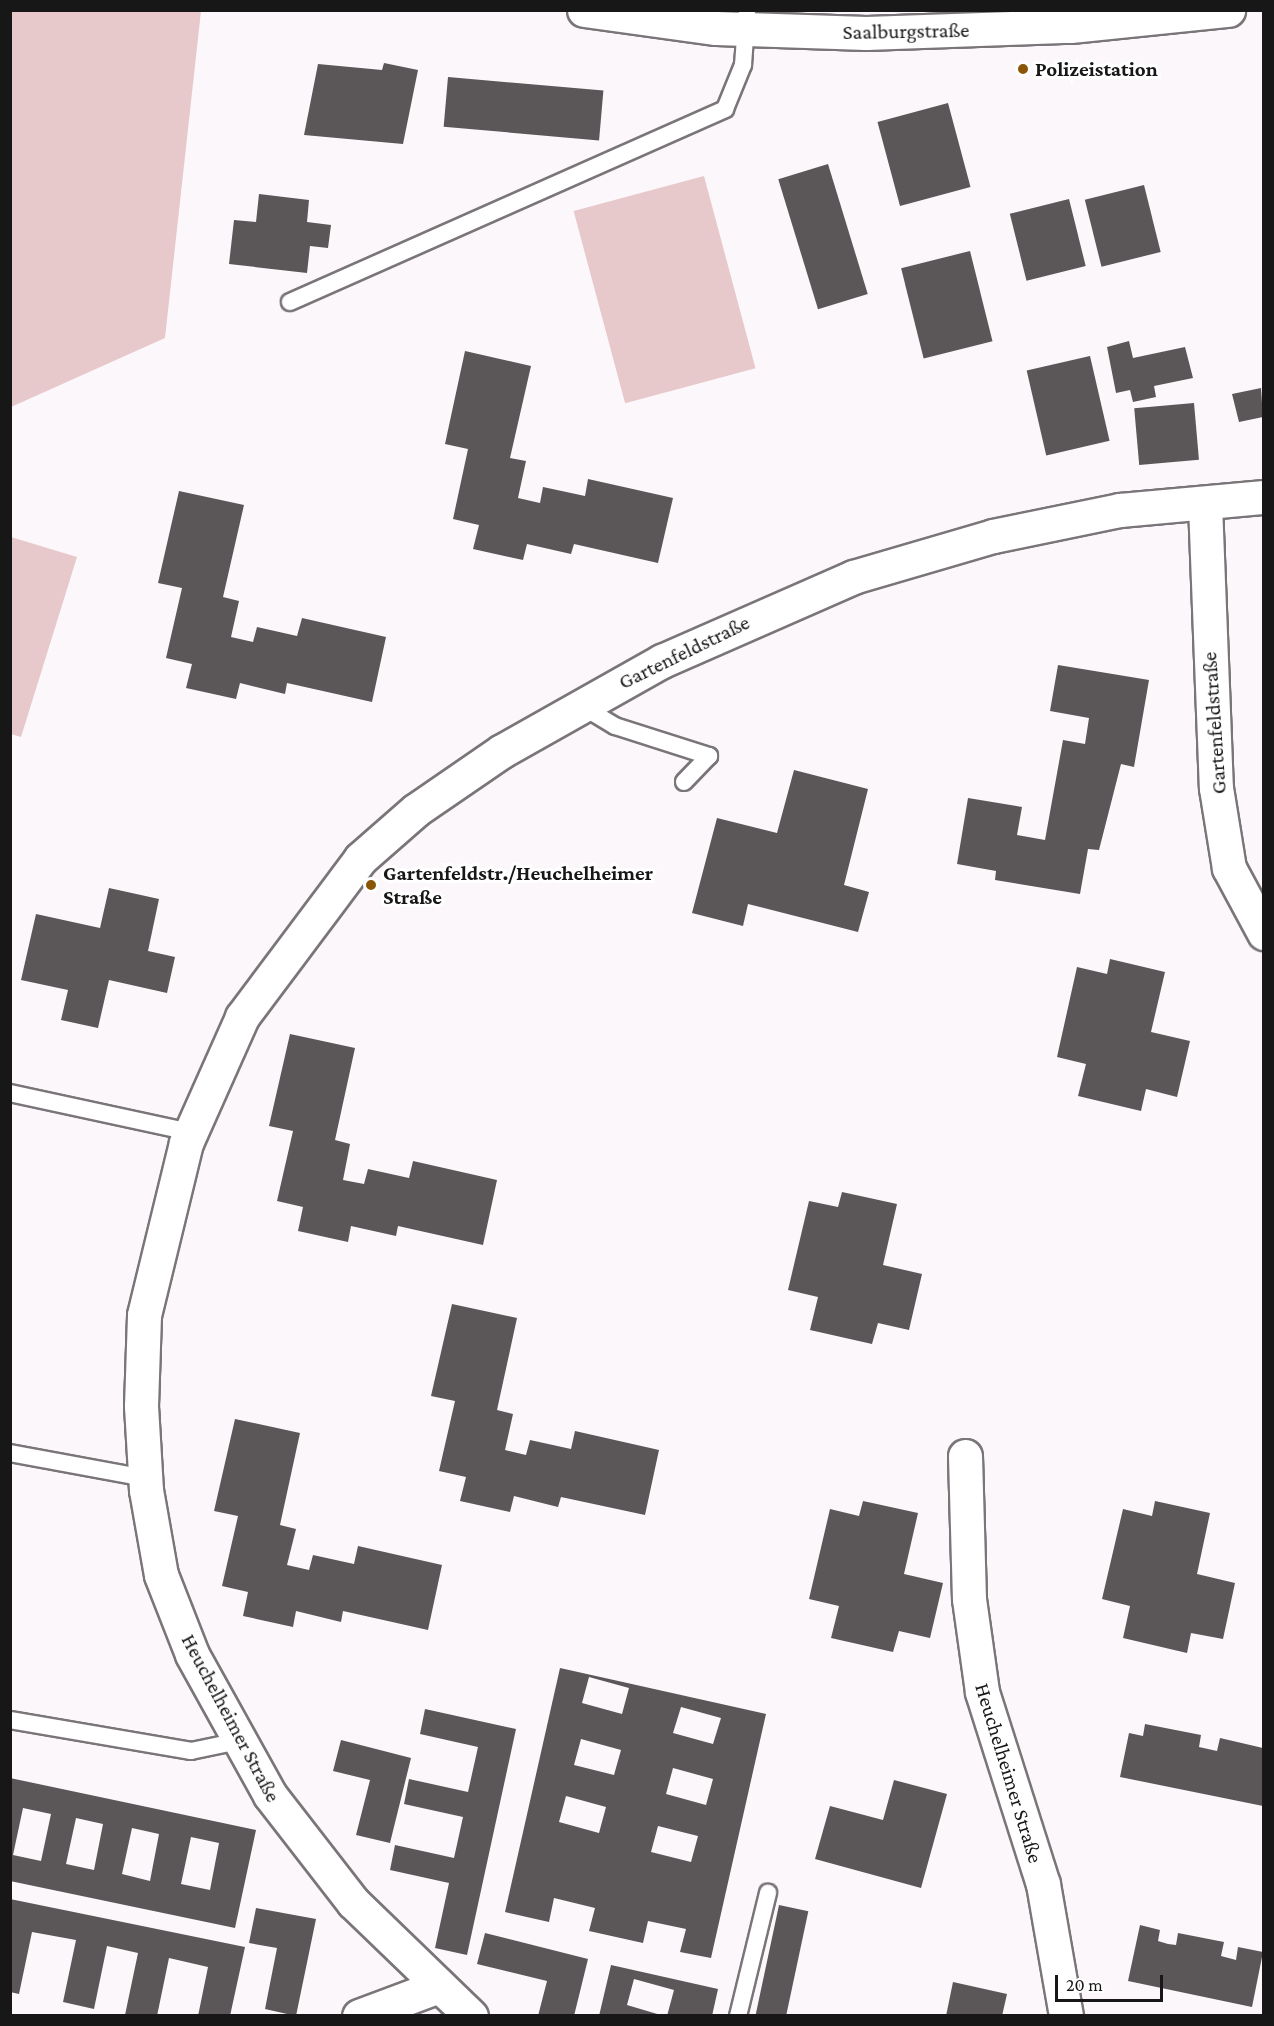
<!DOCTYPE html>
<html>
<head>
<meta charset="utf-8">
<style>
  body { margin:0 }
  #map { position:relative; width:1274px; height:2026px; overflow:hidden; background:#fcf7fb; font-family:"Crimson Pro",serif }
  div>[style] { position:absolute }
  .green>* { inset:0; background:#e7c9cc; transform-origin:0 0 }
  .building>* { inset:0; background:#5b5658; transform-origin:0 0 }
  .roads { filter:drop-shadow(2px 0 #7a7579) drop-shadow(-2px 0 #7a7579) drop-shadow(0 2px #7a7579) drop-shadow(0 -2px #7a7579) }
  .service>* { height:16px; margin:-8px; padding:0 8px; transform-origin:8px; border-radius:8px; background:#fff }
  .minor>* { height:33px; margin:-16.5px; padding:0 16.5px; transform-origin:16.5px; border-radius:16.5px; background:#fff }
  .tertiary>* { height:33px; margin:-16.5px; padding:0 16.5px; transform-origin:16.5px; border-radius:16.5px; background:#fff }
  .dots>* { width:16px; height:16px; translate:-50% -50%; box-sizing:border-box; border:3px solid #fff; border-radius:50% }
  span { translate:-50% -50%; white-space:nowrap; text-align:center; line-height:1.15; -webkit-text-stroke:6px #fff; paint-order:stroke }
  .street-label { font-size:21px; color:#181718 }
  .poi-label { font-size:21px; color:#181718; font-weight:700 }
  .left { translate:0 -50%; text-align:left }
  .frame { position:absolute; inset:0; border:12px solid #181718; pointer-events:none }
  .scale { position:absolute; left:1055px; top:1975px; width:108px; height:27px; box-sizing:border-box; border:3px solid #181718; border-top:0; padding-left:8px; font-size:18px; line-height:21px; white-space:nowrap; color:#181718; -webkit-text-stroke:4px #fff; paint-order:stroke }
</style>
</head>
<body>
<div id="map">
  <div class="green">
    <i style="clip-path:polygon(10px 11px,201px 11px,165px 338px,11px 407px)"></i>
    <i style="left:704px;top:176px;width:199px;height:135px;rotate:75deg"></i>
    <i style="clip-path:polygon(11px 537px,77px 557px,21px 737px,11px 734px)"></i>
  </div>
  <div class="building">
    <i style="clip-path:polygon(384px 63px,418px 70px,403px 144px,304px 135px,318px 64px,382px 70px)"></i>
    <i style="left:448px;top:77px;width:156px;height:50px;rotate:5deg"></i>
    <i style="left:948px;top:103px;width:87px;height:73px;rotate:75deg"></i>
    <i style="left:828px;top:164px;width:136px;height:52px;rotate:73deg"></i>
    <i style="left:1144px;top:185px;width:69px;height:61px;rotate:76deg"></i>
    <i style="clip-path:polygon(259px 194px,309px 200px,307px 222px,331px 225px,328px 248px,310px 246px,307px 273px,229px 264px,234px 220px,256px 222px)"></i>
    <i style="left:1069px;top:199px;width:69px;height:61px;rotate:76deg"></i>
    <i style="left:970px;top:251px;width:93px;height:71px;rotate:76deg"></i>
    <i style="clip-path:polygon(1129px 341px,1133px 358px,1185px 347px,1193px 378px,1154px 386px,1156px 397px,1133px 402px,1130px 390px,1116px 393px,1107px 347px)"></i>
    <i style="clip-path:polygon(465px 351px,531px 366px,510px 458px,526px 461px,518px 498px,540px 503px,543px 487px,585px 496px,588px 479px,673px 498px,658px 563px,574px 544px,571px 554px,527px 544px,523px 560px,473px 549px,479px 525px,453px 519px,468px 449px,445px 444px)"></i>
    <i style="left:1090px;top:356px;width:87px;height:65px;rotate:77deg"></i>
    <i style="clip-path:polygon(1261px 388px,1263px 417px,1239px 422px,1232px 394px)"></i>
    <i style="left:1194px;top:403px;width:57px;height:60px;rotate:85deg"></i>
    <i style="clip-path:polygon(179px 491px,244px 505px,223px 597px,239px 601px,231px 637px,253px 642px,257px 627px,297px 636px,302px 618px,386px 637px,372px 702px,287px 683px,285px 694px,240px 683px,236px 699px,186px 688px,192px 664px,166px 658px,182px 588px,158px 583px)"></i>
    <i style="clip-path:polygon(1058px 665px,1149px 680px,1134px 767px,1121px 764px,1099px 850px,1088px 849px,1080px 894px,995px 880px,996px 871px,957px 864px,968px 798px,1022px 807px,1017px 835px,1045px 840px,1063px 740px,1085px 744px,1089px 718px,1050px 711px)"></i>
    <i style="clip-path:polygon(794px 770px,868px 789px,844px 885px,869px 892px,858px 932px,748px 904px,743px 926px,692px 913px,717px 818px,777px 833px)"></i>
    <i style="clip-path:polygon(109px 888px,159px 899px,148px 951px,175px 957px,167px 993px,109px 980px,98px 1028px,61px 1020px,68px 990px,21px 980px,36px 914px,100px 928px)"></i>
    <i style="clip-path:polygon(1110px 959px,1165px 972px,1151px 1032px,1190px 1041px,1177px 1097px,1146px 1089px,1141px 1111px,1078px 1096px,1086px 1064px,1057px 1057px,1077px 967px,1107px 974px)"></i>
    <i style="clip-path:polygon(290px 1034px,355px 1048px,335px 1140px,350px 1144px,343px 1180px,364px 1184px,368px 1169px,409px 1178px,413px 1161px,497px 1180px,483px 1245px,398px 1226px,396px 1236px,351px 1226px,348px 1242px,298px 1231px,303px 1207px,277px 1201px,293px 1131px,269px 1126px)"></i>
    <i style="clip-path:polygon(842px 1192px,897px 1204px,883px 1265px,922px 1274px,909px 1330px,878px 1323px,872px 1344px,810px 1330px,818px 1297px,788px 1290px,809px 1201px,838px 1207px)"></i>
    <i style="clip-path:polygon(452px 1304px,517px 1318px,497px 1410px,513px 1414px,505px 1450px,526px 1455px,530px 1440px,571px 1449px,575px 1431px,659px 1450px,645px 1515px,561px 1497px,558px 1507px,514px 1496px,510px 1512px,460px 1501px,466px 1477px,439px 1471px,455px 1401px,431px 1396px)"></i>
    <i style="clip-path:polygon(235px 1419px,300px 1433px,280px 1525px,296px 1529px,287px 1565px,309px 1570px,313px 1555px,354px 1564px,358px 1546px,442px 1565px,428px 1630px,343px 1611px,341px 1622px,296px 1611px,293px 1627px,243px 1616px,248px 1592px,222px 1586px,238px 1516px,214px 1511px)"></i>
    <i style="clip-path:polygon(863px 1501px,918px 1513px,904px 1574px,943px 1583px,930px 1638px,899px 1631px,893px 1652px,831px 1638px,839px 1606px,809px 1599px,830px 1509px,859px 1516px)"></i>
    <i style="clip-path:polygon(1155px 1501px,1210px 1513px,1197px 1574px,1235px 1583px,1223px 1639px,1191px 1633px,1187px 1653px,1123px 1638px,1130px 1606px,1102px 1599px,1123px 1509px,1152px 1516px)"></i>
    <i style="clip-path:polygon(evenodd,560px 1668px,766px 1714px,711px 1958px,680px 1952px,686px 1929px,648px 1921px,643px 1943px,589px 1931px,595px 1908px,554px 1898px,549px 1922px,505px 1912px,560px 1668px,589px 1677px,629px 1688px,622px 1714px,582px 1703px,589px 1677px,560px 1668px,681px 1707px,721px 1718px,713px 1744px,673px 1733px,681px 1707px,560px 1668px,581px 1739px,621px 1750px,614px 1775px,574px 1765px,581px 1739px,560px 1668px,673px 1768px,713px 1779px,706px 1805px,666px 1794px,673px 1768px,560px 1668px,566px 1796px,606px 1807px,599px 1833px,559px 1822px,566px 1796px,560px 1668px,658px 1826px,698px 1836px,691px 1862px,651px 1852px,658px 1826px)"></i>
    <i style="clip-path:polygon(425px 1709px,516px 1729px,467px 1955px,435px 1948px,449px 1883px,390px 1870px,395px 1845px,454px 1858px,463px 1817px,404px 1804px,409px 1779px,468px 1792px,478px 1747px,420px 1734px)"></i>
    <i style="clip-path:polygon(1145px 1724px,1201px 1735px,1199px 1747px,1217px 1751px,1220px 1738px,1263px 1748px,1263px 1806px,1120px 1777px,1129px 1733px,1143px 1736px)"></i>
    <i style="clip-path:polygon(341px 1740px,411px 1758px,390px 1843px,356px 1835px,370px 1780px,333px 1771px)"></i>
    <i style="clip-path:polygon(evenodd,10px 1778px,256px 1830px,235px 1928px,10px 1881px,10px 1778px,23px 1808px,51px 1814px,41px 1861px,13px 1855px,23px 1808px,10px 1778px,76px 1818px,103px 1824px,94px 1870px,66px 1864px,76px 1818px,10px 1778px,132px 1828px,159px 1834px,150px 1881px,122px 1874px,132px 1828px,10px 1778px,191px 1837px,219px 1843px,210px 1890px,181px 1884px,191px 1837px)"></i>
    <i style="clip-path:polygon(894px 1780px,947px 1794px,921px 1888px,815px 1859px,830px 1806px,883px 1820px)"></i>
    <i style="clip-path:polygon(10px 1899px,245px 1947px,230px 2016px,198px 2016px,208px 1967px,169px 1958px,157px 2016px,125px 2015px,138px 1953px,107px 1946px,94px 2009px,63px 2002px,76px 1940px,32px 1932px,19px 1994px,10px 1992px)"></i>
    <i style="left:779px;top:1905px;width:30px;height:113px;rotate:12deg"></i>
    <i style="clip-path:polygon(256px 1908px,316px 1919px,296px 2016px,265px 2009px,277px 1948px,249px 1943px)"></i>
    <i style="clip-path:polygon(1140px 1925px,1160px 1930px,1158px 1941px,1168px 1944px,1176px 1945px,1178px 1933px,1224px 1942px,1221px 1956px,1236px 1960px,1238px 1947px,1263px 1952px,1252px 2007px,1128px 1981px)"></i>
    <i style="clip-path:polygon(485px 1933px,588px 1959px,574px 2016px,538px 2016px,547px 1981px,477px 1964px)"></i>
    <i style="clip-path:polygon(611px 1965px,718px 1989px,712px 2016px,667px 2016px,674px 1990px,634px 1979px,627px 2005px,664px 2016px,599px 2016px)"></i>
    <i style="clip-path:polygon(953px 1982px,1007px 1994px,1002px 2016px,946px 2016px)"></i>
  </div>
  <div class="roads">
    <div class="service">
      <i style="left:290px;top:302px;width:476px;rotate:-23.9deg"></i>
      <i style="left:725px;top:109px;width:48px;rotate:-67.8deg"></i>
      <i style="left:743px;top:65px;width:55px;rotate:-85.8deg"></i>
      <i style="left:580px;top:705px;width:41px;rotate:31deg"></i>
      <i style="left:615px;top:726px;width:99px;rotate:17.7deg"></i>
      <i style="left:709px;top:756px;width:36px;rotate:134deg"></i>
      <i style="left:10px;top:1093px;width:184px;rotate:12.2deg"></i>
      <i style="left:10px;top:1453px;width:137px;rotate:10.5deg"></i>
      <i style="left:10px;top:1720px;width:184px;rotate:9.7deg"></i>
      <i style="left:191px;top:1751px;width:49px;rotate:-11.8deg"></i>
      <i style="left:738px;top:2016px;width:127px;rotate:-76.3deg"></i>
    </div>
    <div class="minor">
      <i style="left:1205px;top:504px;width:284px;rotate:87.8deg"></i>
      <i style="left:1216px;top:788px;width:81px;rotate:80.8deg"></i>
      <i style="left:1229px;top:868px;width:74px;rotate:61.7deg"></i>
      <i style="left:965px;top:1456px;width:143px;rotate:88.4deg"></i>
      <i style="left:969px;top:1599px;width:94px;rotate:82deg"></i>
      <i style="left:982px;top:1692px;width:201px;rotate:72.4deg"></i>
      <i style="left:1043px;top:1884px;width:134px;rotate:80.1deg"></i>
      <i style="left:359px;top:2016px;width:85px;rotate:-20.6deg"></i>
      <i style="left:471px;top:2016px;width:164px;rotate:-136deg"></i>
      <i style="left:353px;top:1902px;width:135px;rotate:-127.8deg"></i>
      <i style="left:270px;top:1795px;width:161px;rotate:-119deg"></i>
      <i style="left:192px;top:1654px;width:85px;rotate:-111.4deg"></i>
      <i style="left:161px;top:1575px;width:86px;rotate:-100deg"></i>
      <i style="left:146px;top:1490px;width:84px;rotate:-93.4deg"></i>
      <i style="left:141px;top:1406px;width:91px;rotate:-88.1deg"></i>
      <i style="left:144px;top:1315px;width:177px;rotate:-76.3deg"></i>
      <i style="left:186px;top:1143px;width:138px;rotate:-66deg"></i>
      <i style="left:242px;top:1017px;width:197px;rotate:-53.2deg"></i>
      <i style="left:360px;top:859px;width:74px;rotate:-41.2deg"></i>
      <i style="left:416px;top:810px;width:104px;rotate:-34.5deg"></i>
      <i style="left:502px;top:751px;width:184px;rotate:-29.4deg"></i>
      <i style="left:662px;top:661px;width:209px;rotate:-23.7deg"></i>
      <i style="left:853px;top:577px;width:146px;rotate:-16.3deg"></i>
      <i style="left:993px;top:536px;width:130px;rotate:-11.6deg"></i>
      <i style="left:1120px;top:510px;width:145px;rotate:-5.2deg"></i>
    </div>
    <div class="tertiary">
      <i style="left:584px;top:10px;width:133px;rotate:7.8deg"></i>
      <i style="left:716px;top:28px;width:150px;rotate:1.9deg"></i>
      <i style="left:866px;top:33px;width:204px;rotate:-2deg"></i>
      <i style="left:1070px;top:26px;width:159px;rotate:-5.8deg"></i>
    </div>
  </div>
  <div class="dots">
    <i style="left:1023px;top:69px;background:#8b5506"></i>
    <i style="left:371px;top:885px;background:#8b5506"></i>
  </div>
  <div class="street-label">
    <span style="left:906px;top:31px;rotate:-1deg">Saalburgstraße</span>
    <span style="left:684px;top:652px;rotate:-26deg">Gartenfeldstraße</span>
    <span style="left:1214px;top:723px;rotate:-94deg">Gartenfeldstraße</span>
    <span style="left:231px;top:1718px;rotate:62deg">Heuchelheimer Straße</span>
    <span style="left:1009px;top:1773px;rotate:73deg">Heuchelheimer Straße</span>
  </div>
  <div class="poi-label">
    <span class="left" style="left:1035px;top:69px">Polizeistation</span>
    <span class="left" style="left:383px;top:885px">Gartenfeldstr./Heuchelheimer<br>Straße</span>
  </div>
  <div class="frame"></div>
  <div class="scale">20 m</div>
</div>
</body>
</html>
